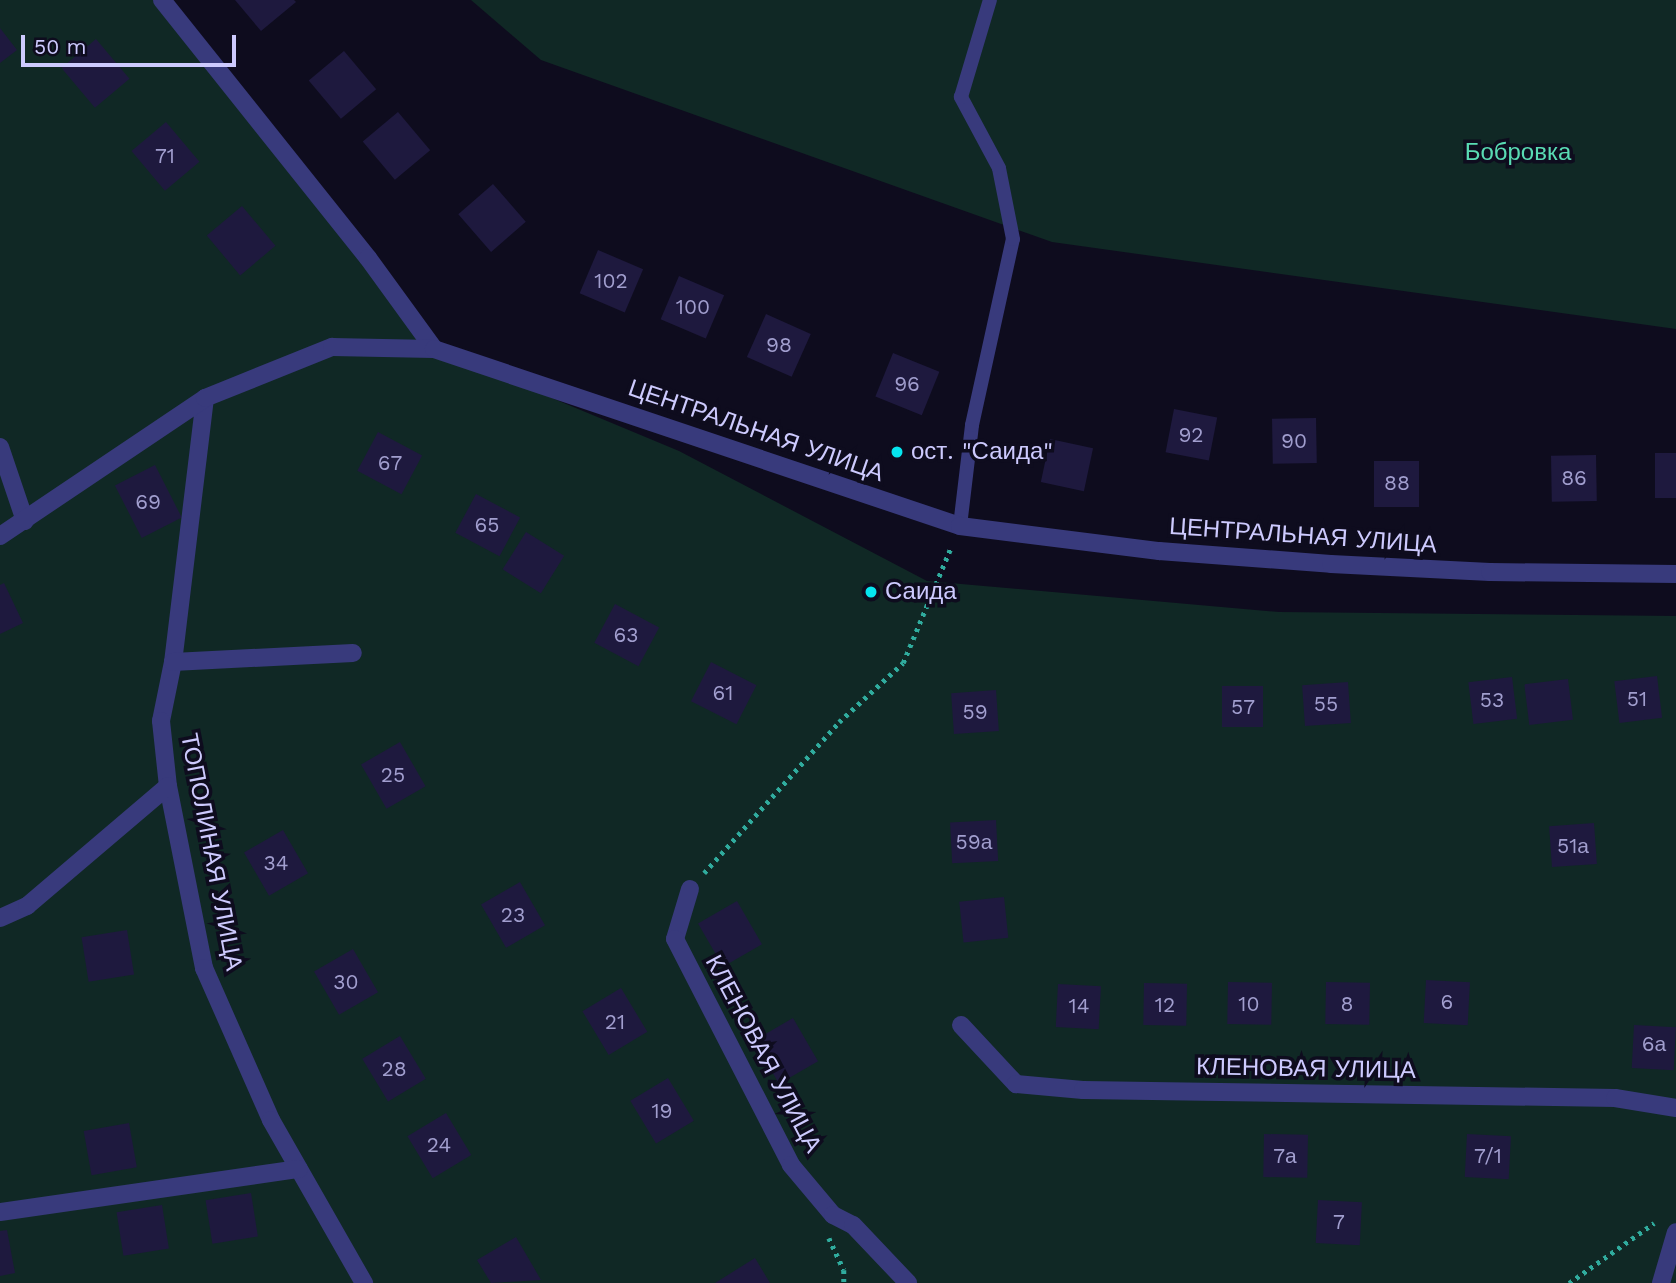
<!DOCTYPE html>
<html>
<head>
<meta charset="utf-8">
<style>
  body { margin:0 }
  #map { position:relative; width:1676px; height:1283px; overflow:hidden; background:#0e0c1e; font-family:"Work Sans",sans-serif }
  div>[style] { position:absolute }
  .green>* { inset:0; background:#102825 }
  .building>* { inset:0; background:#1e193e; transform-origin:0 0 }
  .path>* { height:4.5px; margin-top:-2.25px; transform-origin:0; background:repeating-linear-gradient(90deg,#30ac9e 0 3.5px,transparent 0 8.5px) }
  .service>* { height:14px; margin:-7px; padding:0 7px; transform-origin:7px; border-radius:7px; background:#383a7c }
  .minor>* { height:18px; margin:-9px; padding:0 9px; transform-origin:9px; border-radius:9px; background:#383a7c }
  .tertiary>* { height:18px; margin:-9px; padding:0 9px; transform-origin:9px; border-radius:9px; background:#383a7c }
  .dots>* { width:19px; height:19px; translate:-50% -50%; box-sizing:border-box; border:4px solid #0e0c1e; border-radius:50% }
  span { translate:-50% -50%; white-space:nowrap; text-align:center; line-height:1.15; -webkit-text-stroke:7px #0e0c1e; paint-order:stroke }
  .number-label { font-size:21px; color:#a19ece }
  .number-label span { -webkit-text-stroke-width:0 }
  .park-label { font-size:24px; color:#59dbb3 }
  .street-label { font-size:24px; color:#cdcafe }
  .poi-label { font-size:24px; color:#cdcafe }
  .left { translate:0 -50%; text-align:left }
  .scale { position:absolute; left:21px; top:35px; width:215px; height:32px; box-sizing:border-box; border:4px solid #cdcafe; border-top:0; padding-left:9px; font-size:21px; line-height:24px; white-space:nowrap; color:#cdcafe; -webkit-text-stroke:5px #0e0c1e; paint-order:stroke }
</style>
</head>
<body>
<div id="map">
  <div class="green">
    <i style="clip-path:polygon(0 0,162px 0,434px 349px,679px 451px,927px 581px,1279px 612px,1676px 616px,1676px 1283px,0 1283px)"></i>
    <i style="clip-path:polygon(471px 0,1676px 0,1676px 329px,1052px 242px,541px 60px)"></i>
  </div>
  <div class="building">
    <i style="clip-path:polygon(235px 0,294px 0,296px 2px,261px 31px)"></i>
    <i style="clip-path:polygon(0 28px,17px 50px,0 63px)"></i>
    <i style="left:96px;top:39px;width:52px;height:45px;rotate:50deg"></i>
    <i style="left:344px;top:51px;width:50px;height:46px;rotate:50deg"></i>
    <i style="left:398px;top:112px;width:50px;height:46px;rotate:50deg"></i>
    <i style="left:166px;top:122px;width:52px;height:45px;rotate:50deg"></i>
    <i style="left:493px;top:184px;width:50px;height:46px;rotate:49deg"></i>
    <i style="left:242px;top:206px;width:52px;height:46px;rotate:50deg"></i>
    <i style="left:598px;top:250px;width:49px;height:47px;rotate:23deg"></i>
    <i style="left:679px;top:276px;width:49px;height:47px;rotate:23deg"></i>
    <i style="left:766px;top:314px;width:49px;height:47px;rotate:24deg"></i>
    <i style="left:893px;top:353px;width:50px;height:47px;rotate:22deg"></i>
    <i style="left:1174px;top:409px;width:44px;height:44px;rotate:11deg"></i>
    <i style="left:1316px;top:418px;width:45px;height:44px;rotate:89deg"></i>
    <i style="left:378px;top:432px;width:50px;height:44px;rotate:28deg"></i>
    <i style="left:1050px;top:439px;width:44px;height:44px;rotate:12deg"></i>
    <i style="left:1676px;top:453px;width:45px;height:21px;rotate:90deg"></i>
    <i style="left:1596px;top:455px;width:46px;height:45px;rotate:89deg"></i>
    <i style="left:1374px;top:461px;width:45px;height:46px"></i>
    <i style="left:155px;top:465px;width:59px;height:45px;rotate:63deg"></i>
    <i style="left:476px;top:494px;width:50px;height:44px;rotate:28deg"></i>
    <i style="left:526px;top:532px;width:45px;height:44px;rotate:32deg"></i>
    <i style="clip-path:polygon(4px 583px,23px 623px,0 634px,0 585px)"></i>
    <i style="left:615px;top:604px;width:50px;height:44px;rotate:28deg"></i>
    <i style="left:711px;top:662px;width:51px;height:44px;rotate:27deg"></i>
    <i style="left:1657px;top:676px;width:42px;height:43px;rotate:83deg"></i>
    <i style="left:1512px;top:677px;width:42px;height:44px;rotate:83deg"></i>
    <i style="left:1568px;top:679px;width:41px;height:44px;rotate:83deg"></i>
    <i style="left:1348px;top:682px;width:41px;height:46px;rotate:86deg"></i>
    <i style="left:1263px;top:686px;width:41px;height:41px;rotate:90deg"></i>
    <i style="left:996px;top:690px;width:41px;height:45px;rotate:86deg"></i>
    <i style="left:400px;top:742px;width:51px;height:45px;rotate:60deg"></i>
    <i style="left:996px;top:820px;width:41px;height:46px;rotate:87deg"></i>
    <i style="left:1594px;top:823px;width:41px;height:45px;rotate:86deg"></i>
    <i style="left:283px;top:830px;width:50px;height:45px;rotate:60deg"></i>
    <i style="left:520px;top:882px;width:50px;height:45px;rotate:60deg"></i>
    <i style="left:1004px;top:897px;width:41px;height:45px;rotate:84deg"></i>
    <i style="left:737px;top:901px;width:50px;height:45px;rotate:60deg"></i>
    <i style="left:127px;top:930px;width:45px;height:46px;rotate:81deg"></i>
    <i style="left:353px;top:949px;width:50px;height:45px;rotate:60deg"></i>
    <i style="left:1426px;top:980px;width:44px;height:43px;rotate:3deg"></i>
    <i style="left:1228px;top:982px;width:44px;height:42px;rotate:1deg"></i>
    <i style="left:1326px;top:982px;width:44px;height:42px;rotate:1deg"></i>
    <i style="left:1144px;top:983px;width:43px;height:42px;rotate:1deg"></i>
    <i style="left:1058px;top:984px;width:43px;height:43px;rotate:3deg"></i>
    <i style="left:621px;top:988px;width:51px;height:45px;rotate:59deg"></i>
    <i style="left:793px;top:1018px;width:50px;height:45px;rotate:60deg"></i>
    <i style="left:1634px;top:1025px;width:42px;height:43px;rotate:3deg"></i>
    <i style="left:400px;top:1036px;width:50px;height:44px;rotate:59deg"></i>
    <i style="left:668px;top:1078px;width:50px;height:44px;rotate:59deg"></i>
    <i style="left:446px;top:1113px;width:49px;height:45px;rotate:59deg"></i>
    <i style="left:129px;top:1123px;width:45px;height:46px;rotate:80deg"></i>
    <i style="left:1264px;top:1134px;width:44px;height:43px;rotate:1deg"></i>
    <i style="left:1467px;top:1134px;width:44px;height:43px;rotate:3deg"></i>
    <i style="left:251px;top:1193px;width:44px;height:46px;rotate:81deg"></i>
    <i style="left:1318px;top:1200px;width:44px;height:43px;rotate:3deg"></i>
    <i style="left:162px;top:1205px;width:44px;height:46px;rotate:81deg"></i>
    <i style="clip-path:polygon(7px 1230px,15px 1273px,0 1276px,0 1231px)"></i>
    <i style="clip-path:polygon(516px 1237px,541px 1280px,491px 1283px,477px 1260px)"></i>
    <i style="clip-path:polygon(755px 1258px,770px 1283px,715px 1283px)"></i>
  </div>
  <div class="path">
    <i style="left:704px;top:873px;width:203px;rotate:-48.2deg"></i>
    <i style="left:839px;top:722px;width:87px;rotate:-42.7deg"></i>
    <i style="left:903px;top:663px;width:126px;rotate:-67.5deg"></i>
    <i style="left:829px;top:1238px;width:35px;rotate:65deg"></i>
    <i style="left:844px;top:1270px;width:13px;rotate:90deg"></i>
    <i style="left:1569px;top:1283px;width:104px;rotate:-35.2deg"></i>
  </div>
  <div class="service">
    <i style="left:960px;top:526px;width:102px;rotate:-83.2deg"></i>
    <i style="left:972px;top:425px;width:190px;rotate:-77.6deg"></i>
    <i style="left:1013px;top:239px;width:72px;rotate:-101.2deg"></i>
    <i style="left:999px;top:168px;width:81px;rotate:-118.2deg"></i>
    <i style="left:961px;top:97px;width:101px;rotate:-73.4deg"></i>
  </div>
  <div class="minor">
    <i style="left:162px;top:0;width:330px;rotate:51.4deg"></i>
    <i style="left:368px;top:258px;width:112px;rotate:54deg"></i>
    <i style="left:205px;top:398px;width:266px;rotate:96.9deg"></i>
    <i style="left:173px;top:662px;width:60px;rotate:101.5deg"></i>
    <i style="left:161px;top:721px;width:65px;rotate:83.9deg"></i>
    <i style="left:168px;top:786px;width:186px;rotate:78.8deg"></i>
    <i style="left:204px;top:968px;width:166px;rotate:66.2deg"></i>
    <i style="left:271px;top:1120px;width:188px;rotate:60.3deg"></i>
    <i style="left:0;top:447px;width:78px;rotate:71.3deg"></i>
    <i style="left:0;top:536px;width:247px;rotate:-33.9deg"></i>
    <i style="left:205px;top:398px;width:137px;rotate:-21.9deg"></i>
    <i style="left:332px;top:347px;width:102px;rotate:1.1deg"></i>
    <i style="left:173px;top:662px;width:180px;rotate:-2.9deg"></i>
    <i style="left:690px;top:889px;width:52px;rotate:106.7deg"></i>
    <i style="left:675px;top:939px;width:254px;rotate:62.8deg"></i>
    <i style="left:791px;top:1165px;width:65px;rotate:50deg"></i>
    <i style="left:833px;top:1215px;width:22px;rotate:27deg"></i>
    <i style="left:853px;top:1225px;width:80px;rotate:46.5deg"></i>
    <i style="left:0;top:918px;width:30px;rotate:-24deg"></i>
    <i style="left:27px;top:906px;width:185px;rotate:-40.4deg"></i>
    <i style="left:961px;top:1025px;width:81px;rotate:47deg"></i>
    <i style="left:1016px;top:1084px;width:67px;rotate:5.1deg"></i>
    <i style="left:1083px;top:1090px;width:532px;rotate:0.86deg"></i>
    <i style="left:1615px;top:1098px;width:62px;rotate:9.3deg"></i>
    <i style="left:0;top:1212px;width:302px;rotate:-8.2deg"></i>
    <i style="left:1661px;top:1283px;width:53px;rotate:-73.6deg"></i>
  </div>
  <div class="tertiary">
    <i style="left:434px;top:349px;width:555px;rotate:18.6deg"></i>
    <i style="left:960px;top:526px;width:201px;rotate:7.2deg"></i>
    <i style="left:1159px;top:551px;width:172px;rotate:4.3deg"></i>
    <i style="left:1331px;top:564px;width:159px;rotate:2.9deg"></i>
    <i style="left:1490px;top:572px;width:186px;rotate:0.6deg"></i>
  </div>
  <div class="dots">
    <i style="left:897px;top:452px;background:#06e5ef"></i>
    <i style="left:871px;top:592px;background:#06e5ef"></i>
  </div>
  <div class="number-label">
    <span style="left:165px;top:156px">71</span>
    <span style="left:611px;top:281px">102</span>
    <span style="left:693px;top:307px">100</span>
    <span style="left:779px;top:345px">98</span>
    <span style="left:907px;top:384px">96</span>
    <span style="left:1191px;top:435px">92</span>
    <span style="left:1294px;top:441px">90</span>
    <span style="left:390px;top:463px">67</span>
    <span style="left:1574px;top:478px">86</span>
    <span style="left:1397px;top:483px">88</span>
    <span style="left:148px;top:502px">69</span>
    <span style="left:487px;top:525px">65</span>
    <span style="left:626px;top:635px">63</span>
    <span style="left:723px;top:693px">61</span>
    <span style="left:1637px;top:699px">51</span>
    <span style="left:1492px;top:700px">53</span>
    <span style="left:1326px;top:704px">55</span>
    <span style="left:1243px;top:707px">57</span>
    <span style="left:975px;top:712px">59</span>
    <span style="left:393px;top:775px">25</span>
    <span style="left:974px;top:842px">59а</span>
    <span style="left:1573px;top:846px">51а</span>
    <span style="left:276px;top:863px">34</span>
    <span style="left:513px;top:915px">23</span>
    <span style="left:346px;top:982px">30</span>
    <span style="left:1447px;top:1002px">6</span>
    <span style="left:1249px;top:1004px">10</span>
    <span style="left:1347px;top:1004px">8</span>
    <span style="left:1165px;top:1005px">12</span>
    <span style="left:1079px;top:1006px">14</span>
    <span style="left:615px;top:1022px">21</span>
    <span style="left:1654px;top:1044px">6а</span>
    <span style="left:394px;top:1069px">28</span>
    <span style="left:662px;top:1111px">19</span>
    <span style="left:439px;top:1145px">24</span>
    <span style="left:1285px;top:1156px">7а</span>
    <span style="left:1488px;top:1156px">7/1</span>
    <span style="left:1339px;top:1222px">7</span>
  </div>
  <div class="park-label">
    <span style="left:1518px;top:153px">Бобровка</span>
  </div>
  <div class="street-label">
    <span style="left:756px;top:431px;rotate:19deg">ЦЕНТРАЛЬНАЯ УЛИЦА</span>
    <span style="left:1303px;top:536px;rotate:4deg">ЦЕНТРАЛЬНАЯ УЛИЦА</span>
    <span style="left:211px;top:852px;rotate:79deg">ТОПОЛИНАЯ УЛИЦА</span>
    <span style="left:763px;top:1054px;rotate:62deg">КЛЕНОВАЯ УЛИЦА</span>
    <span style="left:1306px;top:1069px;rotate:1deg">КЛЕНОВАЯ УЛИЦА</span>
  </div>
  <div class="poi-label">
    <span class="left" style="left:911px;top:452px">ост. "Саида"</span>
    <span class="left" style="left:885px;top:592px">Саида</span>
  </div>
  <div class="scale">50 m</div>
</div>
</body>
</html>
